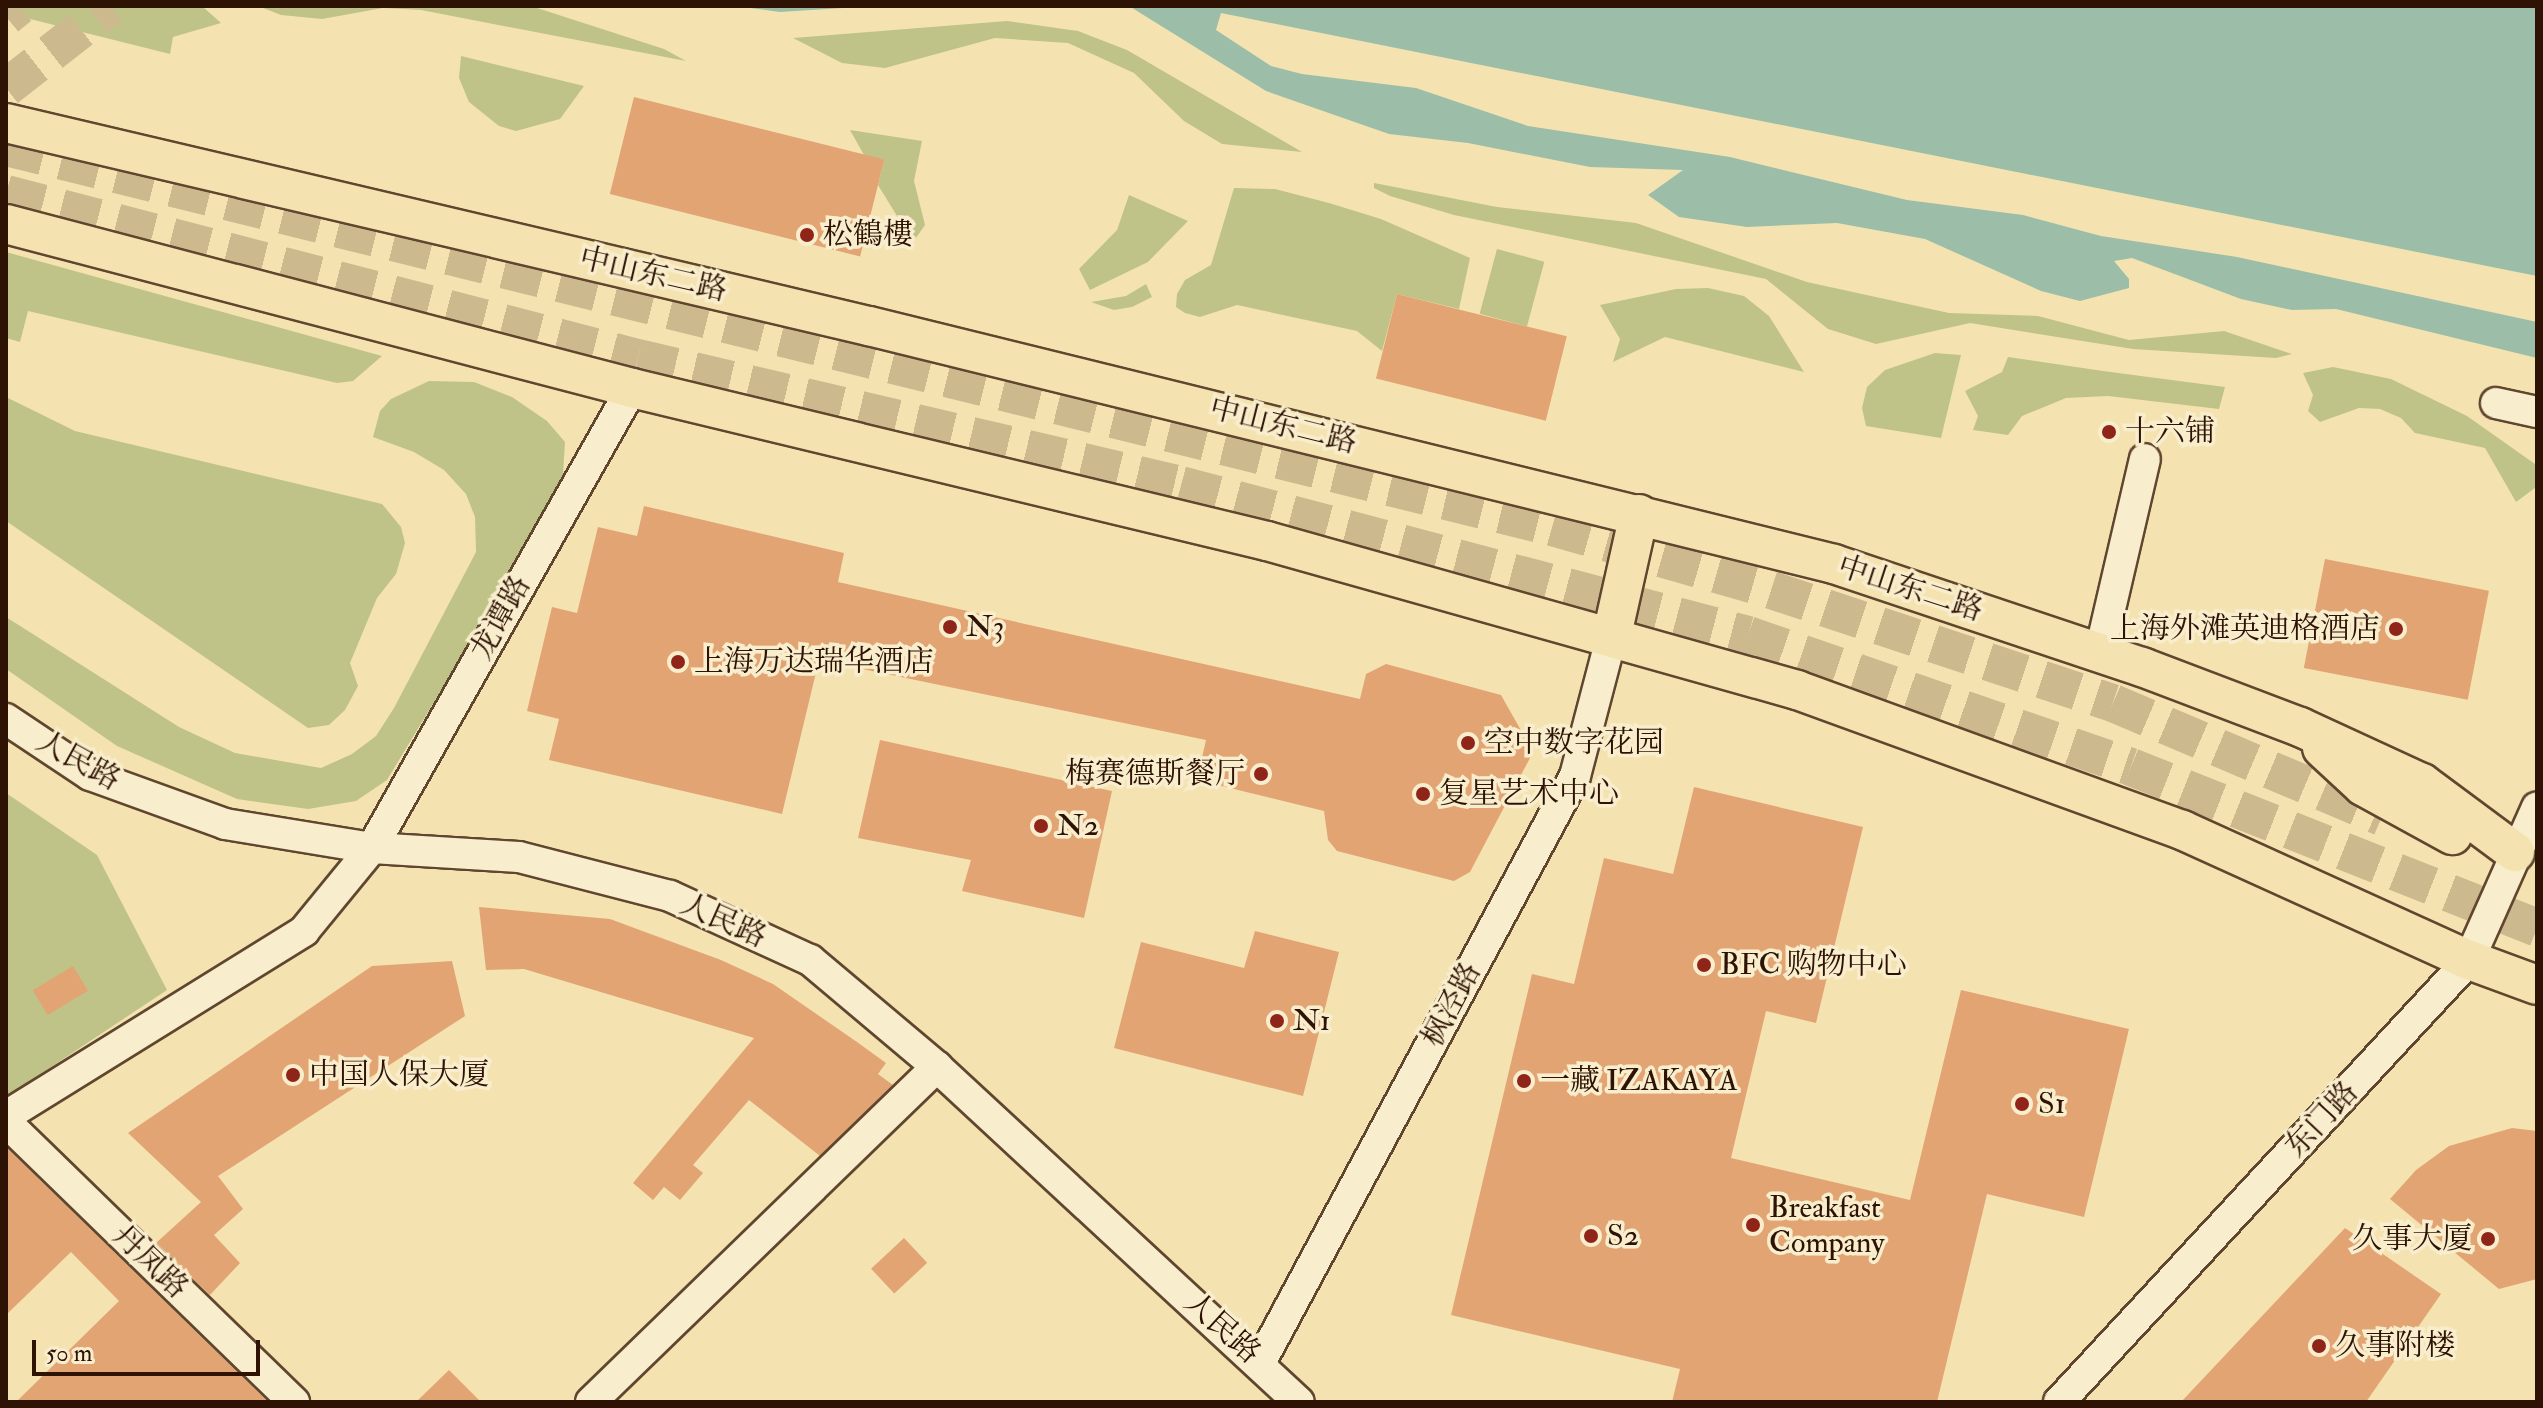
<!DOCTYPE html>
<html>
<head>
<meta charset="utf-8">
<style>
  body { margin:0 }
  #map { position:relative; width:2543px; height:1408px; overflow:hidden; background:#f4e3b0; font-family:"IM FELL Double Pica","Noto Serif SC",serif }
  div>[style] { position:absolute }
  .green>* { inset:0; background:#bfc388; transform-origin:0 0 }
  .water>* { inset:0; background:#9cbea8 }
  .pier>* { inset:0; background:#f4e3b0 }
  .building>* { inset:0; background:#e3a474; transform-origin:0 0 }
  .major-tunnel>* { height:38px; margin-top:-19px; transform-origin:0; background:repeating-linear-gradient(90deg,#ccb98e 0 38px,transparent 0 57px) }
  .roads { filter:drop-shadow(2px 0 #60462f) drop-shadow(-2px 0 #60462f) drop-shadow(0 2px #60462f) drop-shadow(0 -2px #60462f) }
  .minor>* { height:30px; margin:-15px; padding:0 15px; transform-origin:15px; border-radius:15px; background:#f8edcc }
  .major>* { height:38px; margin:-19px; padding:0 19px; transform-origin:19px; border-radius:19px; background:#f4e3b0 }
  .dots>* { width:22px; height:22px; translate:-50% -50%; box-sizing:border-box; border:4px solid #f8edcc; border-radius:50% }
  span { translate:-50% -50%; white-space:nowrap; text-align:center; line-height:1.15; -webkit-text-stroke:7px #f8edcc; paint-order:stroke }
  .poi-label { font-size:30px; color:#2e1204 }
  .left { translate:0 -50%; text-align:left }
  .right { translate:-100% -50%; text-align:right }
  .street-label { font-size:30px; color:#2e1204 }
  .frame { position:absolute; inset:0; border:8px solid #2e1204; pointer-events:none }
  .scale { position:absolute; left:32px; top:1340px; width:228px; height:36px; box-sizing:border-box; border:4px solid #2e1204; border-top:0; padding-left:10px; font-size:24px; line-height:28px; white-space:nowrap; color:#2e1204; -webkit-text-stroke:6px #f8edcc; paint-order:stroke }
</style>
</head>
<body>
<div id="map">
  <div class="green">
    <i style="clip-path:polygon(6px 6px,202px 6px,221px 23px,173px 37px,170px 54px,6px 13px)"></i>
    <i style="clip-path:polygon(258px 6px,531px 6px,664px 49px,686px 61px,421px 10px,383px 8px,322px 19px,281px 15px)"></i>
    <i style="clip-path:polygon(1007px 21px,1078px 31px,1127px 50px,1302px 152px,1222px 144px,1184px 121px,1134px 73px,1068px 43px,995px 38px,885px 68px,842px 63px,793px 38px)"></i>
    <i style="clip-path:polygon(461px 56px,584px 86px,560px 119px,516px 131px,499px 126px,469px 102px,459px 78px)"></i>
    <i style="clip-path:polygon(850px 130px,922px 141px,914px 181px,925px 225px,913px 242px,878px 185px,884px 160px,864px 155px)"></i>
    <i style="clip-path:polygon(1374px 183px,1497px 207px,1636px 223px,1807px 282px,1949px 313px,2038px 316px,2129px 340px,2224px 331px,2292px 354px,2276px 358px,2133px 349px,1970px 323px,1876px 344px,1828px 329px,1766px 279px,1454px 215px,1390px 196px,1374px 188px)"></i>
    <i style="clip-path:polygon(1234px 188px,1275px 189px,1329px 203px,1381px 219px,1470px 258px,1459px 309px,1397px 294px,1382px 351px,1357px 331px,1237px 305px,1200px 317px,1185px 313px,1176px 307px,1177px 294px,1185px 280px,1211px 265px)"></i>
    <i style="clip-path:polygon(1129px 195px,1188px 221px,1148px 262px,1090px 290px,1079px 269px,1117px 230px)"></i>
    <i style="left:1497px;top:249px;width:49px;height:67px;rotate:15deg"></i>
    <i style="clip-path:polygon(6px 252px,382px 356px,353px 381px,337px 383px,28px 311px,20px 342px,6px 338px)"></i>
    <i style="clip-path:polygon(1146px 284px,1152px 297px,1132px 307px,1114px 310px,1091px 302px,1126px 296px)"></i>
    <i style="clip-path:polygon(1708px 288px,1744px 296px,1769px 316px,1804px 372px,1665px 337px,1613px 362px,1620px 339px,1600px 305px,1676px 289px)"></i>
    <i style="clip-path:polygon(1935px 353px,1961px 355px,1941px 438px,1866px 426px,1862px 408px,1867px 387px,1885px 370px)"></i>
    <i style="clip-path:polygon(2008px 357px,2103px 371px,2225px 387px,2219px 409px,2108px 396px,2066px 398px,2022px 416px,2008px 435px,1973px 430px,1978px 416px,1965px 391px,2002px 372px)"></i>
    <i style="clip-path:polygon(2333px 367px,2391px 379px,2467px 416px,2535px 464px,2535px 488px,2516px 502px,2485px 448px,2415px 433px,2401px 418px,2380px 409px,2359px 408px,2320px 422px,2308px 411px,2313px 395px,2303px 373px)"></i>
    <i style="clip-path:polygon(429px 381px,474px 382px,512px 397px,547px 421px,565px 442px,562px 490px,387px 780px,356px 801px,308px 809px,237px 799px,117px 746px,6px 669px,6px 617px,179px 727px,235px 753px,321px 768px,352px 754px,376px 736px,394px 708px,476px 552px,475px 517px,466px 494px,444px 470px,414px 452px,373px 437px,380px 411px,391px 399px)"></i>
    <i style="clip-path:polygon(6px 397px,75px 431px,382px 504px,401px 527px,405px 543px,396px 574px,377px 598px,350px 663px,358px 686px,345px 710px,329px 725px,308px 728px,6px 521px)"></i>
    <i style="clip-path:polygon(6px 793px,97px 855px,167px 990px,6px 1097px)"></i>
  </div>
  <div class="water">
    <i style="clip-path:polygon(735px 6px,874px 6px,780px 12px)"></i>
    <i style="clip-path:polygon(1129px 6px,2537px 6px,2537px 358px,2336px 309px,2292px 310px,2241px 299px,2132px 258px,2114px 261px,2129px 279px,2129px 288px,2080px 301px,2041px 291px,1925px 239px,1837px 223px,1747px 227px,1679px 217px,1648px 195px,1683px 170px,1590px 167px,1468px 143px,1389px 134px,1266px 91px)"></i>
  </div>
  <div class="pier">
    <i style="clip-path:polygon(1221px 13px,2537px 276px,2537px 322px,2237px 257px,2101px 236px,2023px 215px,1907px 200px,1730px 157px,1528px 126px,1416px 88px,1302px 74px,1271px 66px,1216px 30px)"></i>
  </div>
  <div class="building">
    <i style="left:634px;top:97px;width:258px;height:100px;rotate:14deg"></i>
    <i style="left:1397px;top:294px;width:175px;height:87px;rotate:14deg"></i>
    <i style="clip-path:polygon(644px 506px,844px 553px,838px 582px,1360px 699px,1366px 674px,1386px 664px,1501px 695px,1532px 750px,1530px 758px,1470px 872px,1454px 881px,1337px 851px,1328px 840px,1324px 811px,1197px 780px,1206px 740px,819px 660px,782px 814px,549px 760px,559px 719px,527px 711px,552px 607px,577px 613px,598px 527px,637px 536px)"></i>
    <i style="left:2325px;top:559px;width:167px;height:111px;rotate:11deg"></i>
    <i style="clip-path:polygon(880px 740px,1112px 791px,1084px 918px,962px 891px,971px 860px,858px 838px)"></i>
    <i style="clip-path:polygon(1694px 787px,1863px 827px,1816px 1023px,1766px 1011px,1731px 1158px,1910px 1200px,1961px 990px,2129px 1029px,2084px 1217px,1987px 1194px,1937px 1402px,1672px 1402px,1680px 1369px,1451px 1315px,1532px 974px,1574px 984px,1604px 858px,1673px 874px)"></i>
    <i style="clip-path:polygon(479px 907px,610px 919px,721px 960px,773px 984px,857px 1042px,886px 1063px,878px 1074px,893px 1085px,820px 1156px,749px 1100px,693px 1165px,703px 1173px,680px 1200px,664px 1187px,653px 1200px,633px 1183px,754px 1038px,524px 969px,486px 970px)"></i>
    <i style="clip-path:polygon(1255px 931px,1339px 952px,1303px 1096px,1114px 1048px,1141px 942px,1244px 968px)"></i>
    <i style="clip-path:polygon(452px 961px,465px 1016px,218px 1176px,243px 1209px,214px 1235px,240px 1263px,210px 1295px,156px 1243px,201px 1202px,128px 1133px,372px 966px)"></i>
    <i style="left:73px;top:966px;width:29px;height:47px;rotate:59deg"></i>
    <i style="clip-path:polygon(2512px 1128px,2537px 1131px,2537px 1279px,2499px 1289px,2390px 1199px,2416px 1170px,2449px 1146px)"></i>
    <i style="clip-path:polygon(6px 1147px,268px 1402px,16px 1402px,119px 1301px,71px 1252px,6px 1315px)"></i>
    <i style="clip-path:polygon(2345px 1228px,2441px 1294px,2366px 1402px,2181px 1402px)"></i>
    <i style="left:904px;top:1238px;width:34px;height:45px;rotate:47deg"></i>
    <i style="clip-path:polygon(449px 1370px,481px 1402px,416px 1402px)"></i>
  </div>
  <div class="major-tunnel">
    <i style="left:6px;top:17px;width:17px;rotate:-40deg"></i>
    <i style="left:6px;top:88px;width:133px;rotate:-38deg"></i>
    <i style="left:6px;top:147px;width:1592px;rotate:13.81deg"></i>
    <i style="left:1552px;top:527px;width:228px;rotate:16deg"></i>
    <i style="left:1771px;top:590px;width:360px;rotate:18.3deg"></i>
    <i style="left:2113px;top:703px;width:292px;rotate:23deg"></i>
    <i style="left:6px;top:194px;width:653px;rotate:14.55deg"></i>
    <i style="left:638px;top:358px;width:558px;rotate:13.16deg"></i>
    <i style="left:1181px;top:485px;width:587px;rotate:14.82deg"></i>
    <i style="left:1748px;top:635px;width:405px;rotate:19deg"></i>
    <i style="left:2131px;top:767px;width:437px;rotate:21.6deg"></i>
  </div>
  <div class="roads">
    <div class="minor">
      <i style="left:2496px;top:403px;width:42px;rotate:12.4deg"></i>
      <i style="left:2100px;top:652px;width:198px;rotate:-76.9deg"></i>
      <i style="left:6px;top:719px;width:101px;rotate:33.7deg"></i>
      <i style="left:90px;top:775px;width:144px;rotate:19.9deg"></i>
      <i style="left:225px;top:824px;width:149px;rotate:9.3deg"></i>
      <i style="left:372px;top:848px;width:147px;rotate:3.5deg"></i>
      <i style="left:519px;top:857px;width:156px;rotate:14.5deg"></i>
      <i style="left:670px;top:896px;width:154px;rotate:24.6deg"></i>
      <i style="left:810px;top:960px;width:166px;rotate:40.1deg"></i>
      <i style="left:937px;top:1067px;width:493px;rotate:42.8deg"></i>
      <i style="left:6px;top:1116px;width:351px;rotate:-31.8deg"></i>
      <i style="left:304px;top:931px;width:107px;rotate:-50.7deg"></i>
      <i style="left:372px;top:848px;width:528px;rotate:-60.52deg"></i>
      <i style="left:6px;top:1122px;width:402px;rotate:44.2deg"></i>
      <i style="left:1260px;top:1363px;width:666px;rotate:-61.78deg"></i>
      <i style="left:1575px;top:776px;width:146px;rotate:-75.3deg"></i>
      <i style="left:591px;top:1402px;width:482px;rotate:-44.1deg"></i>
      <i style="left:2059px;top:1402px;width:603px;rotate:-47.15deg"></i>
      <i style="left:2469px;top:960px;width:167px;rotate:-66deg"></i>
    </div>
    <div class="major">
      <i style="left:6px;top:123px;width:887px;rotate:13.24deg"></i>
      <i style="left:869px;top:326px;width:994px;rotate:13.85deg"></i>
      <i style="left:1834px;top:564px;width:325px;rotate:18.5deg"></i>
      <i style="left:2142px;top:667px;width:169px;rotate:20.8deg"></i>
      <i style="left:2300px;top:727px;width:134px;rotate:24.7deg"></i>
      <i style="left:2422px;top:783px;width:116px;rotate:36.6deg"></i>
      <i style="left:6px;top:224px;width:647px;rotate:14.68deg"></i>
      <i style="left:632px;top:388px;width:653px;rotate:13.55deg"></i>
      <i style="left:1267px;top:541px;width:551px;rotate:15.7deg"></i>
      <i style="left:1797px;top:690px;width:410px;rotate:20deg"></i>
      <i style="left:2182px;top:830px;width:315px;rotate:24.4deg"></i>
      <i style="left:2469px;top:960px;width:72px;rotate:20.2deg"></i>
      <i style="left:1612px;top:635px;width:124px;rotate:-77.4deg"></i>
      <i style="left:2322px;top:748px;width:56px;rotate:42.8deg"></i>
      <i style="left:2363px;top:786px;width:102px;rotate:28.8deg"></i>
    </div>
  </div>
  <div class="dots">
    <i style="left:807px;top:235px;background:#8f2418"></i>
    <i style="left:2109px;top:432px;background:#8f2418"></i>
    <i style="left:950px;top:627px;background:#8f2418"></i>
    <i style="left:2396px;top:629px;background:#8f2418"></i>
    <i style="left:678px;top:662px;background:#8f2418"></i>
    <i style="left:1468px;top:743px;background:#8f2418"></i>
    <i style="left:1261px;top:774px;background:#8f2418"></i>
    <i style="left:1423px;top:794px;background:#8f2418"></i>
    <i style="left:1041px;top:826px;background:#8f2418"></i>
    <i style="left:1704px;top:965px;background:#8f2418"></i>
    <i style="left:1277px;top:1021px;background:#8f2418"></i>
    <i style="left:293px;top:1075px;background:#8f2418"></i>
    <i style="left:1524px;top:1081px;background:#8f2418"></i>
    <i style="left:2022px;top:1104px;background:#8f2418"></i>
    <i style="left:1753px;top:1225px;background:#8f2418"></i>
    <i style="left:1591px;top:1236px;background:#8f2418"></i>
    <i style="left:2488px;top:1239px;background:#8f2418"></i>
    <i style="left:2319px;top:1346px;background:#8f2418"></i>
  </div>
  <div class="poi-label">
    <span class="left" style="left:823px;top:235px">松鶴樓</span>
    <span class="left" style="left:2125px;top:432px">十六铺</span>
    <span class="left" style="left:966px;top:627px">N3</span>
    <span class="right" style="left:2380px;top:629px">上海外滩英迪格酒店</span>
    <span class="left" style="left:694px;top:662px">上海万达瑞华酒店</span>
    <span class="left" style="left:1484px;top:743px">空中数字花园</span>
    <span class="right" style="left:1245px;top:774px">梅赛德斯餐厅</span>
    <span class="left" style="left:1439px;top:794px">复星艺术中心</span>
    <span class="left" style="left:1057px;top:826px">N2</span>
    <span class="left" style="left:1720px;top:965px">BFC 购物中心</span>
    <span class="left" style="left:1293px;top:1021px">N1</span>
    <span class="left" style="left:309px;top:1075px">中国人保大厦</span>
    <span class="left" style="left:1540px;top:1081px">一藏 IZAKAYA</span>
    <span class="left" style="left:2038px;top:1104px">S1</span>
    <span class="left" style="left:1769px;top:1225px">Breakfast<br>Company</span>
    <span class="left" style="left:1607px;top:1236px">S2</span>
    <span class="right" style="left:2472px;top:1239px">久事大厦</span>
    <span class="left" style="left:2335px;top:1346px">久事附楼</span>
  </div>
  <div class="street-label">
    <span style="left:653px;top:275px;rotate:13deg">中山东二路</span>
    <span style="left:1283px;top:426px;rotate:14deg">中山东二路</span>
    <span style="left:1910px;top:589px;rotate:18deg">中山东二路</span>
    <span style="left:501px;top:618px;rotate:-61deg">龙谭路</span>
    <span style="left:78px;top:761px;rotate:29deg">人民路</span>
    <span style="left:723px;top:921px;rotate:24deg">人民路</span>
    <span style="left:1452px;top:1005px;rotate:-62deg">枫泾路</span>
    <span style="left:2322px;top:1120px;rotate:-47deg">东门路</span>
    <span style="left:150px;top:1262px;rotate:44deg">丹凤路</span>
    <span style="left:1222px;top:1328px;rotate:42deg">人民路</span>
  </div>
  <div class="frame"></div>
  <div class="scale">50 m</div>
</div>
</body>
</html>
